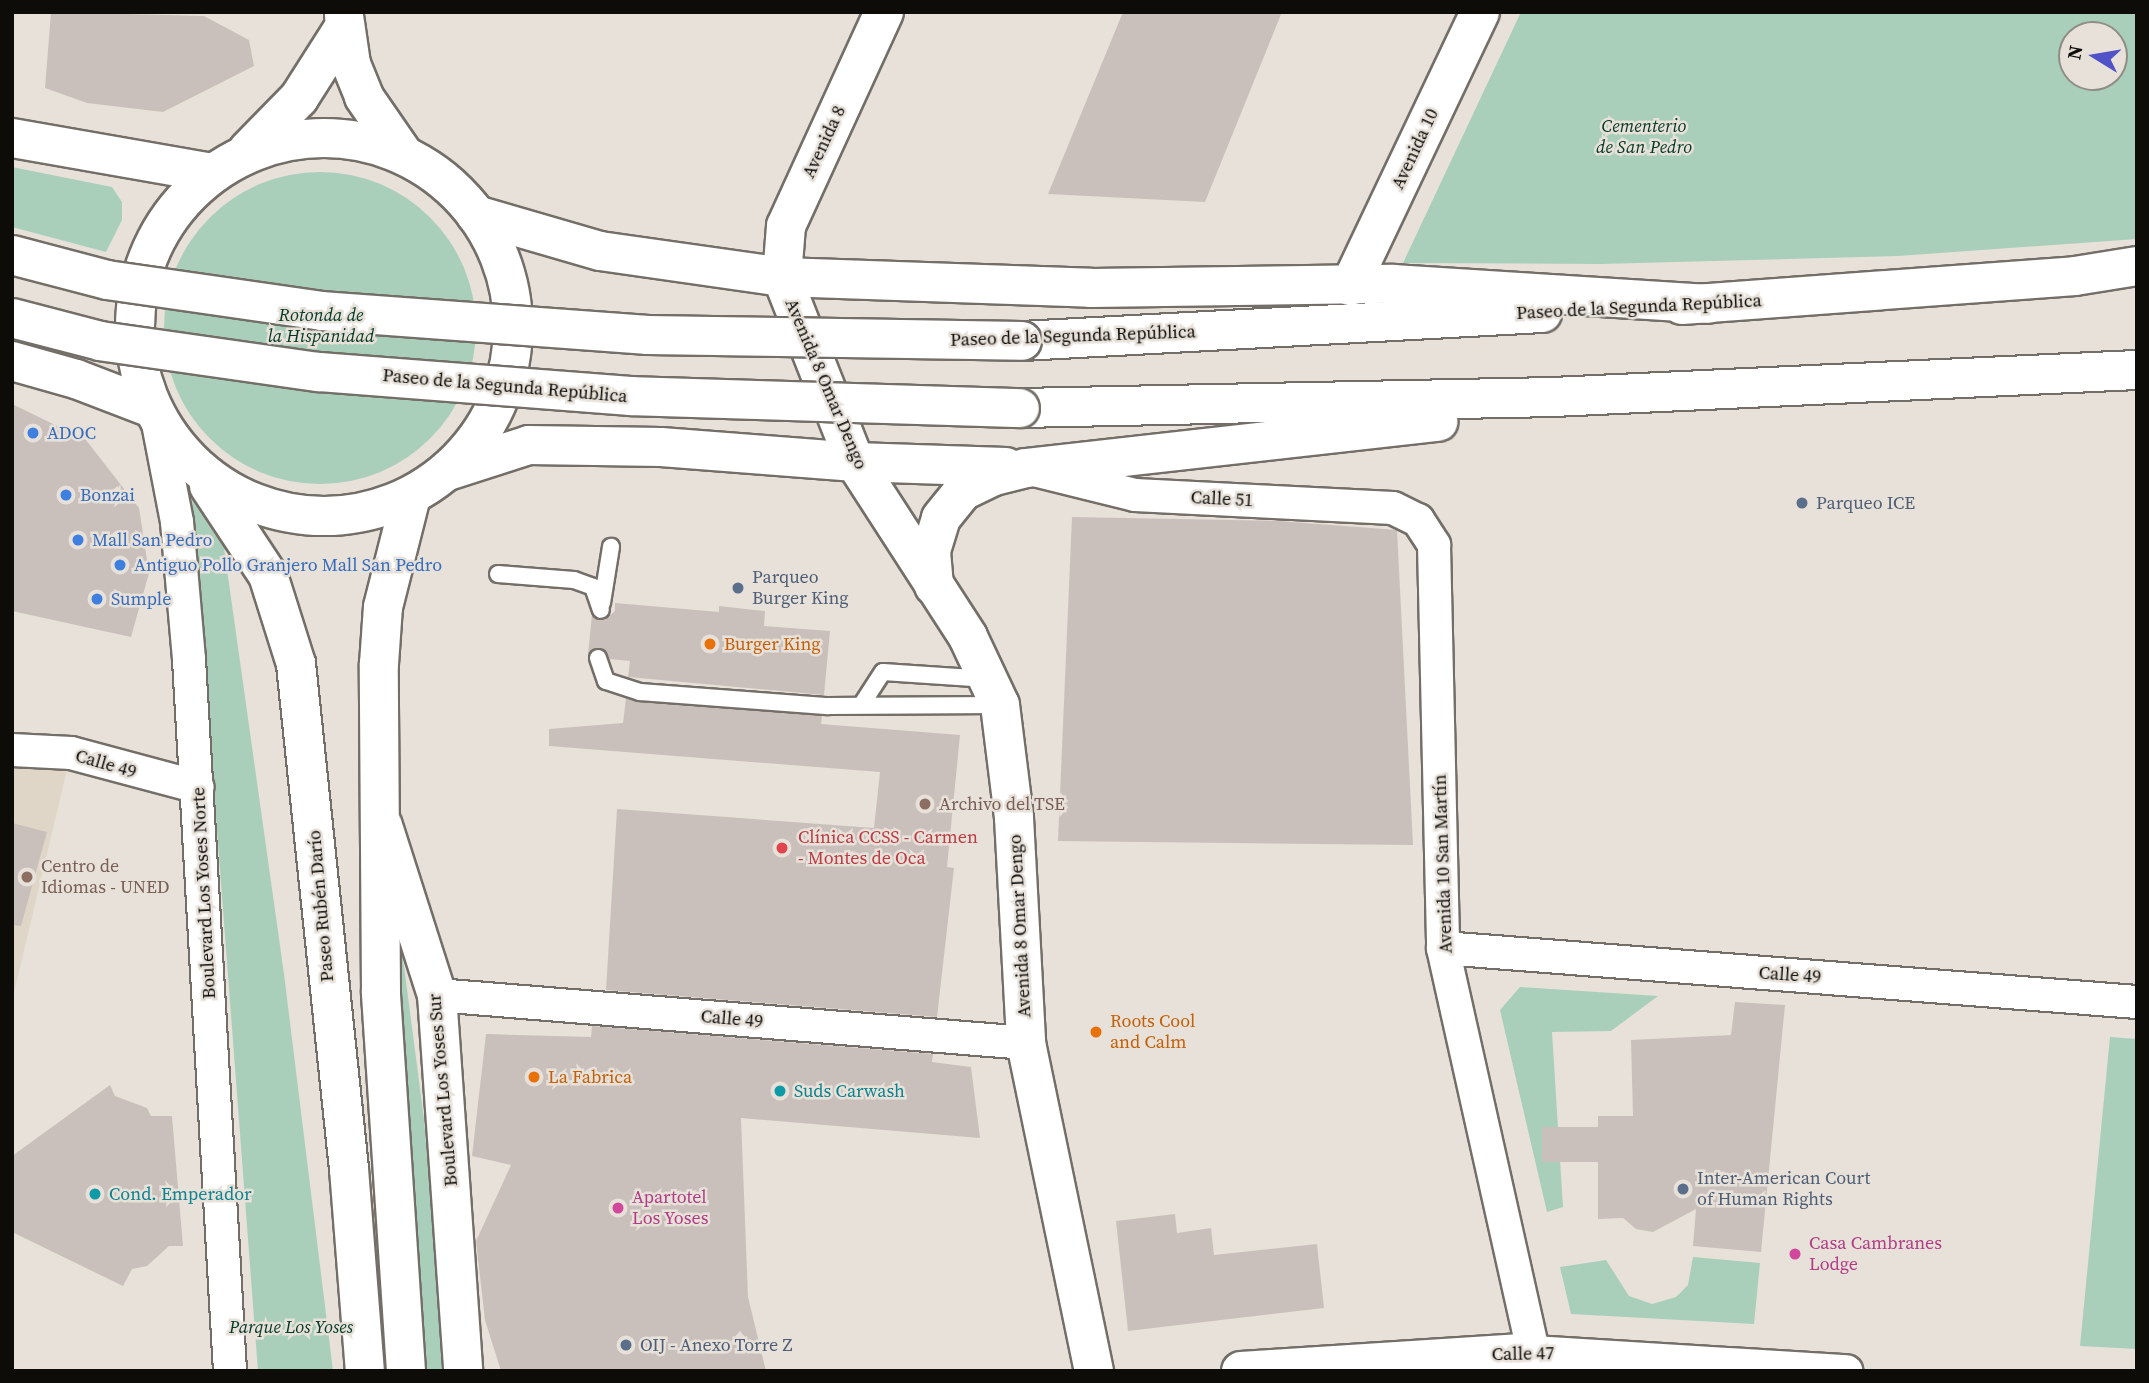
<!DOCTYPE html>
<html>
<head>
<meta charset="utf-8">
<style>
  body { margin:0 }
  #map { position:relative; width:2149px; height:1383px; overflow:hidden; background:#e7e1d9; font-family:"Source Serif 4",serif }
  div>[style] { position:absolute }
  .built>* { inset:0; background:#e0d6c7 }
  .green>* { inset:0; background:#a9cfbb }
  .round { border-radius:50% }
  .building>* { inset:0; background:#cac0bb }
  .roads { filter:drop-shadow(2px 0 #736e67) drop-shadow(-2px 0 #736e67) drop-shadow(0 2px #736e67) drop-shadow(0 -2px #736e67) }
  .lane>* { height:16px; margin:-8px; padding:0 8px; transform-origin:8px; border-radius:8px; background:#fff }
  .street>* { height:32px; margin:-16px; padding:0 16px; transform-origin:16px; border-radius:16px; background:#fff }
  .secondary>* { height:38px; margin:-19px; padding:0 19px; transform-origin:19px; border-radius:19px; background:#fff }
  .highway>* { height:38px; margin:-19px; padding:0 19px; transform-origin:19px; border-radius:19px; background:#fff }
  .highway>.ring { margin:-19px; padding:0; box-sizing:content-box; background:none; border:38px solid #fff; border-radius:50% }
  .bridges { filter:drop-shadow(2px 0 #736e67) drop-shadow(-2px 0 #736e67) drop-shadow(0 2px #736e67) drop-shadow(0 -2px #736e67) }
  .highway-bridge>* { height:38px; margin:-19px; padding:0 19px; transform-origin:19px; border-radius:19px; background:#fff }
  .dots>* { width:19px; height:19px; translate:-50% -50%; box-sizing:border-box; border:4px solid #e7e1d9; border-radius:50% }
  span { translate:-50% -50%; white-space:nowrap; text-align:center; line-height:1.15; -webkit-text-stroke:5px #e7e1d9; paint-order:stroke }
  .park-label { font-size:18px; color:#023824; font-style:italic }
  .street-label { font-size:18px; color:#0d0c09 }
  .shop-label { font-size:18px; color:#366cbe }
  .left { translate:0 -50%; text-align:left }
  .service-label { font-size:18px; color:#4e5e75 }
  .food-label { font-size:18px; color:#c56008 }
  .education-label { font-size:18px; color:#785e54 }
  .health-label { font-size:18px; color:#be3a42 }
  .culture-label { font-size:18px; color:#0d838f }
  .hotel-label { font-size:18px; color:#b23c85 }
  .frame { position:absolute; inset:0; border:14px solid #0d0c09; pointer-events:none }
  .north { position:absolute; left:2058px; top:21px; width:70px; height:70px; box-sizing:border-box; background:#e7e1d9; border:2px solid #908c86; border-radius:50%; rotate:281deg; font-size:19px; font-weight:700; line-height:28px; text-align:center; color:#0d0c09 }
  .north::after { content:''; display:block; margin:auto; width:24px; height:32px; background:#5152c8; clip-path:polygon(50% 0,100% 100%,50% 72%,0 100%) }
</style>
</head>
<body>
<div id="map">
  <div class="built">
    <i style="clip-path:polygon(12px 750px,71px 753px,12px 1001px)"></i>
  </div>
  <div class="green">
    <i style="clip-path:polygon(evenodd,1521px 12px,2137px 12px,2137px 239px,1898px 256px,1600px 264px,1403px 263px,1521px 12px,2114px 35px,2114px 77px,2072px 77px,2072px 35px,2114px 35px)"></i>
    <i style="clip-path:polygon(12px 167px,112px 187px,122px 202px,122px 220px,106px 252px,12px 227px)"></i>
    <i class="round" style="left:164px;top:172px;width:312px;height:312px"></i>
    <i style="clip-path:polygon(192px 500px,224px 548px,284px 974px,333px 1371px,258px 1371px)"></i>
    <i style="clip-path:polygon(394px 890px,424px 1119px,445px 1371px,417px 1371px)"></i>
    <i style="clip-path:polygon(1520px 987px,1658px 996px,1611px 1031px,1552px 1032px,1563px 1207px,1547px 1212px,1500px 1010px)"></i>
    <i style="clip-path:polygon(2110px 1037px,2137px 1039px,2137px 1349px,2080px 1346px)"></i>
    <i style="clip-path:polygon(1693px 1257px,1760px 1263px,1754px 1324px,1571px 1314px,1560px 1267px,1606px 1260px,1629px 1296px,1652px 1304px,1676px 1297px,1688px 1285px)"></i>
  </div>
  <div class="building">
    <i style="clip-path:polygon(51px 12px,204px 16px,249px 40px,254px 66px,163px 112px,87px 103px,45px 88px)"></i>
    <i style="clip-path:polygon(1123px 12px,1282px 12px,1205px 202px,1048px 194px)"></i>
    <i style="clip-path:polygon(12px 404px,86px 440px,139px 508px,149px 573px,131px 637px,12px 611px)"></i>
    <i style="clip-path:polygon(1072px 517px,1279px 521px,1397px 530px,1413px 845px,1058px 841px)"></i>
    <i style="clip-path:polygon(615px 603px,719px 612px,719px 606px,765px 611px,764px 626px,830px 631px,824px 695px,628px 677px,630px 661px,610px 659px,599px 648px,588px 654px,592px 615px,605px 620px,615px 611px)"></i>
    <i style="clip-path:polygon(626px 698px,822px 716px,821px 724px,960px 735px,947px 867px,954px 868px,937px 1017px,606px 990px,617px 809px,874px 828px,880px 772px,549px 746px,549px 729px,623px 723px)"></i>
    <i style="clip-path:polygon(12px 823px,47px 832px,21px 926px,12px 925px)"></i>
    <i style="clip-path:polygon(1735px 1002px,1785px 1005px,1761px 1252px,1693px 1246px,1696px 1209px,1653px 1232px,1636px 1229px,1623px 1218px,1598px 1219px,1598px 1162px,1542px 1162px,1542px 1127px,1598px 1127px,1598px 1116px,1633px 1116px,1631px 1040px,1731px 1035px)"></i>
    <i style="clip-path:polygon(592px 1026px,933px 1054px,932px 1062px,971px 1067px,980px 1138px,741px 1118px,748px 1297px,766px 1371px,501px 1371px,485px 1320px,476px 1241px,511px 1165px,472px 1156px,486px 1034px,591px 1037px)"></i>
    <i style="clip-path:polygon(110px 1085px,115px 1096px,147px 1108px,151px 1116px,172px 1116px,183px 1246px,169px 1246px,147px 1266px,132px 1269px,123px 1286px,12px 1232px,12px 1156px)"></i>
    <i style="clip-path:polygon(1175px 1214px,1177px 1233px,1211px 1228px,1214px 1255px,1317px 1244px,1324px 1308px,1128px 1331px,1116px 1221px)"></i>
  </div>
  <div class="roads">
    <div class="lane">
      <i style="left:498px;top:574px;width:76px;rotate:4.5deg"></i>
      <i style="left:574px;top:580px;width:20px;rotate:20deg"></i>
      <i style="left:593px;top:587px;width:24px;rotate:71deg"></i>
      <i style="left:602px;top:603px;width:57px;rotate:-80.9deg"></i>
      <i style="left:598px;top:658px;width:24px;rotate:71deg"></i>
      <i style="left:606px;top:681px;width:36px;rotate:18deg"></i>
      <i style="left:640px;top:692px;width:189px;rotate:4.3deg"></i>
      <i style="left:828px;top:706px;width:172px;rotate:-0.3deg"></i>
      <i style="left:862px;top:704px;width:38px;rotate:-57deg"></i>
      <i style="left:883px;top:672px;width:105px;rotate:3.8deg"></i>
    </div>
    <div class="street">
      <i style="left:157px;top:418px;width:106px;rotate:79.1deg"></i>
      <i style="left:177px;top:522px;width:139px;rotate:85deg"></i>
      <i style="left:189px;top:660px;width:712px;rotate:86.7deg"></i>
      <i style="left:1038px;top:471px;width:100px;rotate:13.9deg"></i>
      <i style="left:1135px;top:495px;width:258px;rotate:2.9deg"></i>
      <i style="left:1393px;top:508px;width:28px;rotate:26deg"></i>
      <i style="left:1418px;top:520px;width:30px;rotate:57deg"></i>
      <i style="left:1434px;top:545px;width:403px;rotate:88.7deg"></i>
      <i style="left:1443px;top:948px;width:414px;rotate:77.4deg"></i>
      <i style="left:1533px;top:1352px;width:314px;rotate:3.5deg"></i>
      <i style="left:12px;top:750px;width:59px;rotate:2.9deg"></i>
      <i style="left:71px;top:753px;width:131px;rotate:15deg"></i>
      <i style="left:1443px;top:948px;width:696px;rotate:4.45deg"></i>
      <i style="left:437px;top:995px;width:591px;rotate:4.66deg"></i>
    </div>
    <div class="secondary">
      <i style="left:884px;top:12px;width:235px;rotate:114.6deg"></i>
      <i style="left:786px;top:226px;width:51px;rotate:94.5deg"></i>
      <i style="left:782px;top:277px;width:199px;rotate:68.5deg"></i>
      <i style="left:855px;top:462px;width:208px;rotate:57.1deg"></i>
      <i style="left:968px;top:637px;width:75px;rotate:64.8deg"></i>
      <i style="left:1000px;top:705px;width:114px;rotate:82.9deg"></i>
      <i style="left:1014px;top:818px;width:225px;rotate:86.9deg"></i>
      <i style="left:1026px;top:1043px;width:335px;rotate:78.3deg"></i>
      <i style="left:1350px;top:286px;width:303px;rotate:-64.6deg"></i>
      <i style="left:383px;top:826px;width:177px;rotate:72.3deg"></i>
      <i style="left:437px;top:995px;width:377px;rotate:86deg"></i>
      <i style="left:1241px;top:1371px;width:293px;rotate:-3.7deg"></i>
      <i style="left:1533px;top:1352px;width:19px;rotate:84deg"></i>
    </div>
    <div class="highway">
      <i style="left:344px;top:16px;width:49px;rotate:81.7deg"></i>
      <i style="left:351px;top:64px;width:35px;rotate:68deg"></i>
      <i style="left:364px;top:97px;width:70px;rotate:55.4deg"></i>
      <i style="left:12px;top:138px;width:203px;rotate:9.9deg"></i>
      <i class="ring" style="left:135px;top:138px;width:340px;height:340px"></i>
      <i style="left:248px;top:150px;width:73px;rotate:-45.6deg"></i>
      <i style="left:299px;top:98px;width:82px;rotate:-57.5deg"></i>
      <i style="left:476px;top:215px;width:129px;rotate:16.2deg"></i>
      <i style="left:600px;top:251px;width:184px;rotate:8.1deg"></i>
      <i style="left:782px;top:277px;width:309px;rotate:2deg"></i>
      <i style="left:1091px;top:288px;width:302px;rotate:-0.8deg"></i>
      <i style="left:1393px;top:284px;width:316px;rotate:3.6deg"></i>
      <i style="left:1682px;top:305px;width:394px;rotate:-4.2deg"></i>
      <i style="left:2075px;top:276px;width:63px;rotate:-9.2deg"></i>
      <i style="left:1022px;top:341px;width:521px;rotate:-3.08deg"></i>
      <i style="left:12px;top:361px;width:66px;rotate:15.7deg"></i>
      <i style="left:76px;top:379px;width:81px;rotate:20.9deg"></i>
      <i style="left:1020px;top:408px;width:533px;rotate:-1.18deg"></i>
      <i style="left:1553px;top:397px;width:585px;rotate:-2.65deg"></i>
      <i style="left:448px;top:471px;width:85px;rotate:-17.8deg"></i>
      <i style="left:529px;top:445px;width:132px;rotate:0.9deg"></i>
      <i style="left:661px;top:447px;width:195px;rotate:4.4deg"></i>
      <i style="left:855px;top:462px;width:151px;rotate:1.9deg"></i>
      <i style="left:209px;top:486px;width:107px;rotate:56.5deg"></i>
      <i style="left:268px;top:575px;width:93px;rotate:72.5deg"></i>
      <i style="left:296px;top:664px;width:508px;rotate:84.01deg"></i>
      <i style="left:349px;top:1169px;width:203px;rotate:85.5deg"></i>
      <i style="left:934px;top:586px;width:35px;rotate:-95deg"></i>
      <i style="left:931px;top:551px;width:34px;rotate:-73deg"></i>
      <i style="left:941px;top:518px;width:35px;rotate:-51deg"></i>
      <i style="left:963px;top:491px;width:34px;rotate:-26deg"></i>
      <i style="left:994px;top:476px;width:33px;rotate:-14deg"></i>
      <i style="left:1026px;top:468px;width:415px;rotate:-6.4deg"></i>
      <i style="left:406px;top:1371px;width:381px;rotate:-93.8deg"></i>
      <i style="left:381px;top:991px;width:327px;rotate:-90.4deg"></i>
      <i style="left:379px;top:664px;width:57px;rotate:-86deg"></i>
      <i style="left:383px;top:607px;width:114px;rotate:-75.8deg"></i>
    </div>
  </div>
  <div class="bridges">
    <div class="highway-bridge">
      <i style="left:12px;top:255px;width:98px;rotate:14.7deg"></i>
      <i style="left:107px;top:280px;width:216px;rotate:8.2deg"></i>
      <i style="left:321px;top:311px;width:328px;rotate:4.2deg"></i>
      <i style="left:648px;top:335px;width:374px;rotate:0.9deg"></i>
      <i style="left:12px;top:318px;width:91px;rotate:14.6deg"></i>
      <i style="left:100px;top:341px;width:221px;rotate:8.1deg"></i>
      <i style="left:319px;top:372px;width:313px;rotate:4.4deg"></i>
      <i style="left:631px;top:396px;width:389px;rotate:1.8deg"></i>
    </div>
  </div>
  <div class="dots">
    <i style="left:33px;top:433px;background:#3f7fe0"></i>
    <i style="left:66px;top:495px;background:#3f7fe0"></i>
    <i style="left:1802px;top:503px;background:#5c6f8a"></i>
    <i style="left:78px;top:540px;background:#3f7fe0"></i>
    <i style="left:120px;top:565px;background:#3f7fe0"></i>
    <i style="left:738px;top:588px;background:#5c6f8a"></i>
    <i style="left:97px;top:599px;background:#3f7fe0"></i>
    <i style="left:710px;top:644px;background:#e8710a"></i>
    <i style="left:925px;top:804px;background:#8d6e63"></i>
    <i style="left:782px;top:848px;background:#e0444e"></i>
    <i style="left:27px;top:877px;background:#8d6e63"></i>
    <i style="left:1096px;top:1032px;background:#e8710a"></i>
    <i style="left:534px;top:1077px;background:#e8710a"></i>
    <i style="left:780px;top:1091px;background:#0f9aa8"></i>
    <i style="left:1683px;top:1189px;background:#5c6f8a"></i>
    <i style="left:95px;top:1194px;background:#0f9aa8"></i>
    <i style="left:618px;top:1208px;background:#d1479c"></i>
    <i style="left:1795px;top:1254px;background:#d1479c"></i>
    <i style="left:626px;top:1345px;background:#5c6f8a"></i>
  </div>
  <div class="park-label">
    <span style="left:1644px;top:137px">Cementerio<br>de San Pedro</span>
    <span style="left:321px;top:326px">Rotonda de<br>la Hispanidad</span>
    <span style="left:291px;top:1327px">Parque Los Yoses</span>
  </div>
  <div class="street-label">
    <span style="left:824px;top:142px;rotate:-65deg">Avenida 8</span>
    <span style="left:1415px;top:149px;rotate:-65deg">Avenida 10</span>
    <span style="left:1639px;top:307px;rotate:-3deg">Paseo de la Segunda República</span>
    <span style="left:1073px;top:336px;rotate:-2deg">Paseo de la Segunda República</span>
    <span style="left:826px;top:384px;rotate:67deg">Avenida 8 Omar Dengo</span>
    <span style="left:505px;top:386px;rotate:5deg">Paseo de la Segunda República</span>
    <span style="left:1222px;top:499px;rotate:3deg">Calle 51</span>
    <span style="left:106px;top:764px;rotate:16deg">Calle 49</span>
    <span style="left:1443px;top:864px;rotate:-92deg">Avenida 10 San Martín</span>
    <span style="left:204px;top:893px;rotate:-93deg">Boulevard Los Yoses Norte</span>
    <span style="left:321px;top:906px;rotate:-95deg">Paseo Rubén Darío</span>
    <span style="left:1020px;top:926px;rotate:-93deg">Avenida 8 Omar Dengo</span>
    <span style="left:1790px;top:975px;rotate:4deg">Calle 49</span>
    <span style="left:732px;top:1019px;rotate:5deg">Calle 49</span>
    <span style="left:443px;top:1090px;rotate:-95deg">Boulevard Los Yoses Sur</span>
    <span style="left:1523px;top:1354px;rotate:-1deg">Calle 47</span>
  </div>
  <div class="shop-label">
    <span class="left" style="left:47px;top:433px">ADOC</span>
    <span class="left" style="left:80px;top:495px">Bonzai</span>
    <span class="left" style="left:92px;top:540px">Mall San Pedro</span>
    <span class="left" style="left:134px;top:565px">Antiguo Pollo Granjero Mall San Pedro</span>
    <span class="left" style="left:111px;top:599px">Sumple</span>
  </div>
  <div class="service-label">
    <span class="left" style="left:1816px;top:503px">Parqueo ICE</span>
    <span class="left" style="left:752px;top:588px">Parqueo<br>Burger King</span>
    <span class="left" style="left:1697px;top:1189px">Inter-American Court<br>of Human Rights</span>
    <span class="left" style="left:640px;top:1345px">OIJ - Anexo Torre Z</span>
  </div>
  <div class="food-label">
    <span class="left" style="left:724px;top:644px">Burger King</span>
    <span class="left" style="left:1110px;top:1032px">Roots Cool<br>and Calm</span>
    <span class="left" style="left:548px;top:1077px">La Fabrica</span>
  </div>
  <div class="education-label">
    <span class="left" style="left:939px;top:804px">Archivo del TSE</span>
    <span class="left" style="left:41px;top:877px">Centro de<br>Idiomas - UNED</span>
  </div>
  <div class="health-label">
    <span class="left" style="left:798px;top:848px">Clínica CCSS - Carmen<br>- Montes de Oca</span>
  </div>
  <div class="culture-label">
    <span class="left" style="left:794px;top:1091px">Suds Carwash</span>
    <span class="left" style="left:109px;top:1194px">Cond. Emperador</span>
  </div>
  <div class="hotel-label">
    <span class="left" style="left:632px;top:1208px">Apartotel<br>Los Yoses</span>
    <span class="left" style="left:1809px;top:1254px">Casa Cambranes<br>Lodge</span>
  </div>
  <div class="frame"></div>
  <div class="north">N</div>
</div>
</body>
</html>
